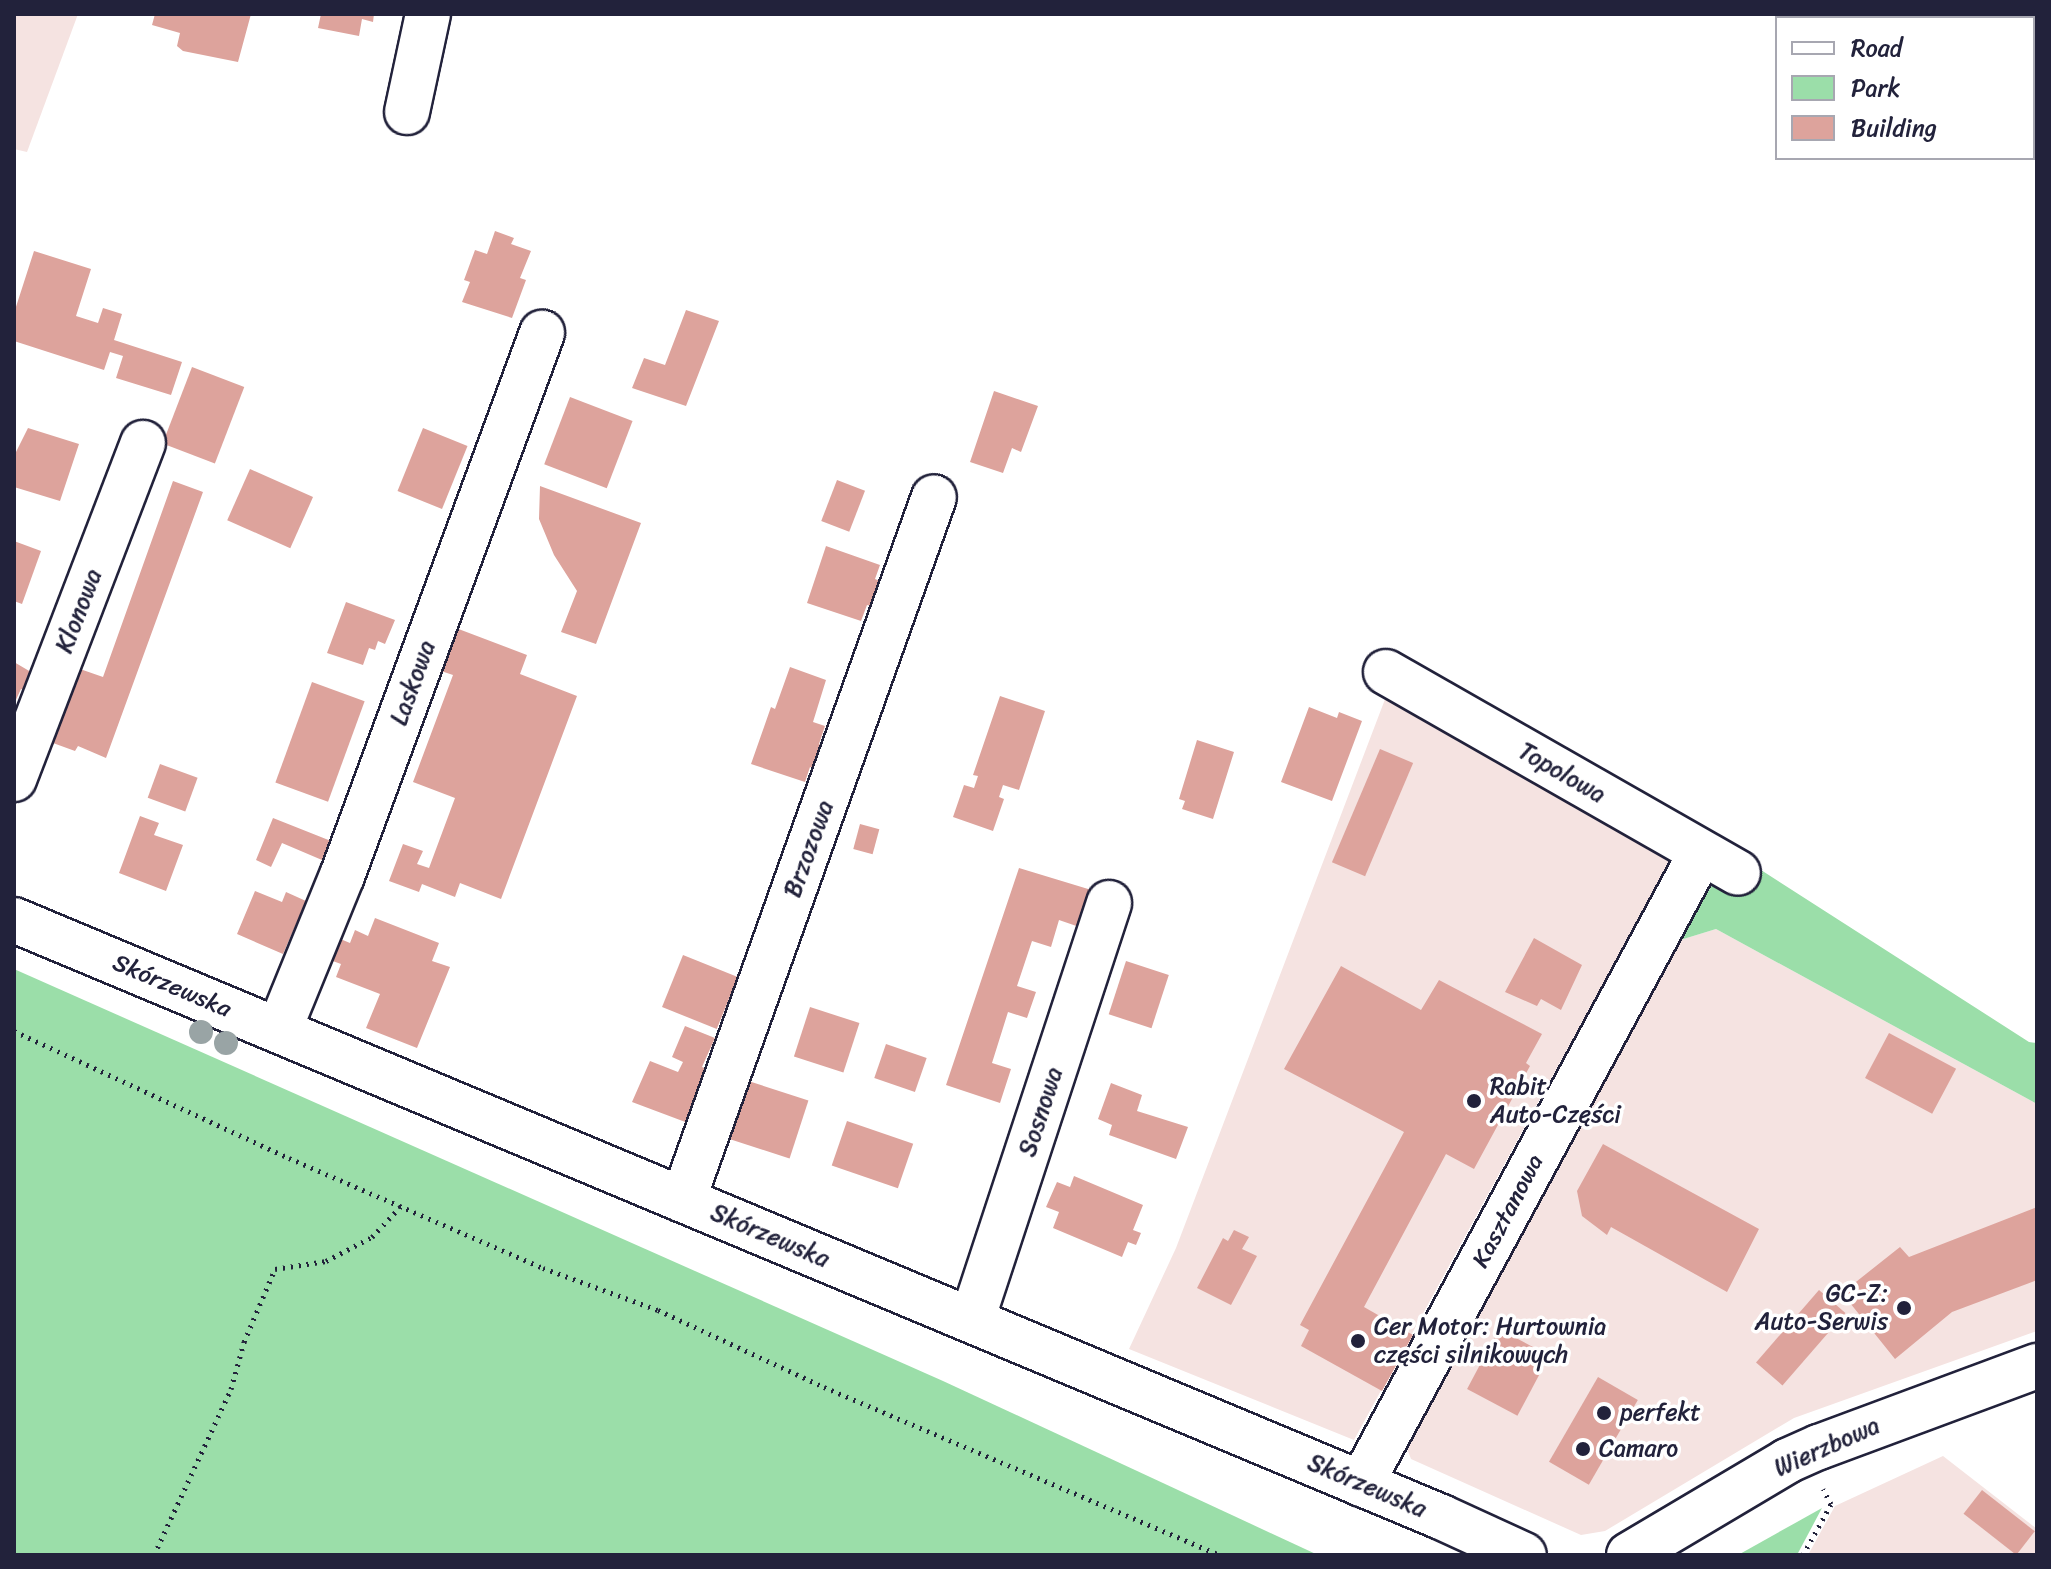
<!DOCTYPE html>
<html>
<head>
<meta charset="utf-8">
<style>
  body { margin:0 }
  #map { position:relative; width:2051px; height:1569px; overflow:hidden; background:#fff; font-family:Sriracha,sans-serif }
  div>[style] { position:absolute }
  .built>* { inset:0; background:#f5e3e1 }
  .green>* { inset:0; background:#9bdea9 }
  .building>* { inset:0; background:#dda39c; transform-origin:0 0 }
  .path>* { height:5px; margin-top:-2.5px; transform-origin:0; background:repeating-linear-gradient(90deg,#22223b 0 2px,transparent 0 8px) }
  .roads { filter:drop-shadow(2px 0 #22223b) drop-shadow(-2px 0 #22223b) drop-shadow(0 2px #22223b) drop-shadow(0 -2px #22223b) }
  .minor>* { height:44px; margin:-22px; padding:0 22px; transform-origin:22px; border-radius:22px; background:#fff }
  .trees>* { width:24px; height:24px; margin:-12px; border-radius:50%; background:#99a4a5 }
  .dots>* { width:22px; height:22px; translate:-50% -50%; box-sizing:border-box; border:4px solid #fff; border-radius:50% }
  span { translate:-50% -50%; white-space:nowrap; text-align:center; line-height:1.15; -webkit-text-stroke:7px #fff; paint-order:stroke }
  .street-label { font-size:24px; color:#22223b }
  .poi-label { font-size:24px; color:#22223b }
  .left { translate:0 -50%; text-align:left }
  .right { translate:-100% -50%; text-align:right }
  .frame { position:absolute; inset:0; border:16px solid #22223b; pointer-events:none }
  .legend { position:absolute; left:1775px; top:16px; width:260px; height:144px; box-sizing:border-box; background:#fff; border:2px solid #a7a7b1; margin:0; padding:10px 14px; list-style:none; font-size:24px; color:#22223b }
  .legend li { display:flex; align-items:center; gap:16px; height:40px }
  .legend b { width:40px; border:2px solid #a7a7b1 }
</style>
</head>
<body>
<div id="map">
  <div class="built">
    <i style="clip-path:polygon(14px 14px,78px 14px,27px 152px,14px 149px)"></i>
    <i style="clip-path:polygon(1387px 694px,1673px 855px,1354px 1440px,1129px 1349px,1176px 1248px)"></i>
    <i style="clip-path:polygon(1716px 929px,2037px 1104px,2037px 1331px,1794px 1418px,1605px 1531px,1581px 1535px,1411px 1459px,1405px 1443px,1677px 941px)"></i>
    <i style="clip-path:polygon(1943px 1456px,2037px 1529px,2037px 1555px,1808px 1555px,1835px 1506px)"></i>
  </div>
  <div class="green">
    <i style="clip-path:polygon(1733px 852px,2029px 1042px,2037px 1043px,2037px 1104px,1716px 929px,1677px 941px)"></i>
    <i style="clip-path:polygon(14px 969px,943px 1381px,1318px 1555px,14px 1555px)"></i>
    <i style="clip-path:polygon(1822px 1508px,1797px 1555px,1738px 1555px)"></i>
  </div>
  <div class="building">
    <i style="clip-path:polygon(155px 14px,251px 14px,238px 62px,183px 51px,177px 46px,180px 33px,152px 25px)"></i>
    <i style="clip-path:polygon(321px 14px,374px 14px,373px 22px,362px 19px,359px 36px,318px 28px)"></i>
    <i style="clip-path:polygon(495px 231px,514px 238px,511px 244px,531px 251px,520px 278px,526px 280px,512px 318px,462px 302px,470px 282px,464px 280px,475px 250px,487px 254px)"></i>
    <i style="clip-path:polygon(34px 251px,91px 269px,76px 316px,98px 323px,103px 308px,122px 314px,114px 340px,182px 362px,171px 395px,116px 378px,123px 356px,110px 352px,104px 370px,14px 341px,14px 313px)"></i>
    <i style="clip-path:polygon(686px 310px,719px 321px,686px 406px,632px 388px,644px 358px,665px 365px)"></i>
    <i style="left:192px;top:367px;width:56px;height:82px;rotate:21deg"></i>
    <i style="clip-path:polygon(994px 391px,1038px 406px,1021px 452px,1012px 448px,1003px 473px,970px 462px)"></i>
    <i style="left:570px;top:397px;width:67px;height:72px;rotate:21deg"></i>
    <i style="clip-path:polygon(28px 428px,79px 444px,60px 501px,14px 487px,14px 456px)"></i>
    <i style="left:423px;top:428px;width:48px;height:68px;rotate:22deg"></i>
    <i style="left:250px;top:469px;width:69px;height:56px;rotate:24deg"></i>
    <i style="left:837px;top:480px;width:30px;height:44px;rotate:21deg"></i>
    <i style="clip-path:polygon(173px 481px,203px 492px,106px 758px,78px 746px,75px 751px,53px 743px,80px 669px,103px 677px)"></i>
    <i style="clip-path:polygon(540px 486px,641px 523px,596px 644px,561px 632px,577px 591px,554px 555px,539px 519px)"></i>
    <i style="clip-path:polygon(14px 541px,41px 551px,22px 604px,14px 601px)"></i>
    <i style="clip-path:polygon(826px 546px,880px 565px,875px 579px,885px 583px,876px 607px,867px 605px,861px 621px,807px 603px)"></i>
    <i style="clip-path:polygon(346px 602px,395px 620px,385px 644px,378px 641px,375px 650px,369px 648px,363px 665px,327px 653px)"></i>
    <i style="clip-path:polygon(448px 625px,527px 655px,520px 674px,577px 696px,501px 899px,460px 883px,455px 897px,422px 884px,419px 892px,389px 881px,403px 844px,423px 851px,417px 864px,429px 868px,455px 798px,413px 782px,453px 675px,432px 668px)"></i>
    <i style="clip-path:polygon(14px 662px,36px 675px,30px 692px,21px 689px,14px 704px)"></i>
    <i style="clip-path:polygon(790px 667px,826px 680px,813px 722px,825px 726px,819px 744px,828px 747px,821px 770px,810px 767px,805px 782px,751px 764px,771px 707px,775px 709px)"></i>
    <i style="left:312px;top:682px;width:56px;height:107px;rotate:20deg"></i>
    <i style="clip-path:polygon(1000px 696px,1045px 711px,1019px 790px,1003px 785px,999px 797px,1004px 799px,993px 831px,953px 817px,964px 785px,974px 788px,978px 776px,973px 775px)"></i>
    <i style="clip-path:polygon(1309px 707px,1337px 718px,1339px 712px,1362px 721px,1332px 801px,1281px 782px)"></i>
    <i style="clip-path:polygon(1197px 740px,1234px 752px,1213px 819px,1182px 809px,1185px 801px,1179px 799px)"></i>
    <i style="left:1380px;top:749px;width:36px;height:123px;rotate:23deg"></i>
    <i style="left:160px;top:764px;width:40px;height:36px;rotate:20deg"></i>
    <i style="clip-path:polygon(140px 816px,159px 823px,154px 835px,183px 845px,166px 891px,119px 873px)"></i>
    <i style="clip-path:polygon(273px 818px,331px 841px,322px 860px,282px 843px,271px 867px,256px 860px)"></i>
    <i style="left:860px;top:824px;width:20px;height:26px;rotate:15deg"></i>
    <i style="clip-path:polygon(1019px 868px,1098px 892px,1088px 930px,1059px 920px,1051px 947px,1032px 941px,1017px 986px,1036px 992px,1027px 1018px,1008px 1012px,992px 1063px,1011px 1069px,1000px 1103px,946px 1085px)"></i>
    <i style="clip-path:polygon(255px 891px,282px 902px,286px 892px,306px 901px,283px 954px,237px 934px)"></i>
    <i style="clip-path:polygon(375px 918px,439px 943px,432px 961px,450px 967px,417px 1048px,366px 1028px,380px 994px,336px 977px,341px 964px,330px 960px,338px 938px,350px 943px,355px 930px,368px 936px)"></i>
    <i style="clip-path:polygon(1534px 938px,1582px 965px,1561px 1010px,1541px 999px,1537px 1006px,1505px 992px)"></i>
    <i style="left:683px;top:955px;width:59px;height:56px;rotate:22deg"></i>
    <i style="left:1126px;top:961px;width:45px;height:56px;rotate:18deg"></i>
    <i style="clip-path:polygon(1341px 966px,1421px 1010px,1439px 980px,1542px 1034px,1526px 1063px,1530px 1066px,1474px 1169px,1446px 1154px,1364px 1307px,1413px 1335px,1382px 1391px,1301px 1346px,1309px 1330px,1300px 1325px,1404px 1132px,1284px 1069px)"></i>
    <i style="left:810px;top:1007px;width:52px;height:52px;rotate:18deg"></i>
    <i style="clip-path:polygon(685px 1026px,715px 1038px,702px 1067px,712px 1071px,696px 1126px,632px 1102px,650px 1061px,678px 1072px,683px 1062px,672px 1057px)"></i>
    <i style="left:1889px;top:1033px;width:76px;height:51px;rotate:28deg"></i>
    <i style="left:886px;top:1044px;width:43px;height:36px;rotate:19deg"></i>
    <i style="left:739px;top:1078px;width:73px;height:61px;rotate:18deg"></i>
    <i style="clip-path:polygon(1111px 1083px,1142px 1095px,1137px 1111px,1188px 1127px,1176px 1159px,1109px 1135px,1112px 1125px,1098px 1119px)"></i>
    <i style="left:847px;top:1121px;width:70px;height:47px;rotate:19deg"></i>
    <i style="clip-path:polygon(1603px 1144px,1759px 1229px,1727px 1292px,1611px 1227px,1607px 1235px,1582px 1216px,1577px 1191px)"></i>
    <i style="clip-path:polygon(1074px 1176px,1143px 1205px,1133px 1230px,1141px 1233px,1136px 1245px,1128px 1242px,1122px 1257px,1053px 1228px,1059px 1212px,1046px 1207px,1057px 1182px,1070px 1187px)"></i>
    <i style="clip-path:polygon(2037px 1207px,2037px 1280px,1952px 1312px,1895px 1359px,1842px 1293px,1900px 1247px,1909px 1257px)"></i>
    <i style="clip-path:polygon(1234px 1230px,1249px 1237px,1242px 1249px,1257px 1256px,1231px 1305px,1197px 1288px,1223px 1238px,1228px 1241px)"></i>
    <i style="left:1819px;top:1290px;width:35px;height:96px;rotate:41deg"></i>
    <i style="left:1499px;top:1329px;width:57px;height:68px;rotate:28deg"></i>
    <i style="left:1598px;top:1377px;width:46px;height:98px;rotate:30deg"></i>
    <i style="left:1982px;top:1490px;width:67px;height:30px;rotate:38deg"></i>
  </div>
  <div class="path">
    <i style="left:14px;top:1031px;width:303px;rotate:24.8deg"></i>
    <i style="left:289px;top:1158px;width:277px;rotate:23.4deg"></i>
    <i style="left:543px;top:1268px;width:122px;rotate:20.1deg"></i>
    <i style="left:658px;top:1310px;width:183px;rotate:24.9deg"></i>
    <i style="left:824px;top:1387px;width:429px;rotate:23deg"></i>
    <i style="left:154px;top:1555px;width:183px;rotate:-65.1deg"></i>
    <i style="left:231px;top:1389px;width:49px;rotate:-74.5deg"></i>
    <i style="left:244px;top:1342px;width:79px;rotate:-67deg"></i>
    <i style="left:275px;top:1269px;width:52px;rotate:-8.9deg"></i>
    <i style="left:326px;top:1261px;width:52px;rotate:-27.6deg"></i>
    <i style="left:372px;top:1237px;width:42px;rotate:-46.9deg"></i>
    <i style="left:1803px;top:1555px;width:58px;rotate:-61.2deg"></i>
    <i style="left:1831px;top:1504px;width:17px;rotate:-118deg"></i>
  </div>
  <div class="roads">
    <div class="minor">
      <i style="left:2023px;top:18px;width:5px;rotate:-53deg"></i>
      <i style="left:407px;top:112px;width:100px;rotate:-77.9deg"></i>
      <i style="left:2033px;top:127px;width:6px;rotate:45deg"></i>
      <i style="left:1386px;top:672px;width:405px;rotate:29.7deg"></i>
      <i style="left:14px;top:779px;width:360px;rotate:-69deg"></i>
      <i style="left:14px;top:920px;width:1547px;rotate:22.7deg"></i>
      <i style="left:1441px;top:1517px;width:91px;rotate:24.6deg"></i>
      <i style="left:279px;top:1030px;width:166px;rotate:-67.8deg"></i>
      <i style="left:342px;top:876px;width:579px;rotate:-69.78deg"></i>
      <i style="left:683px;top:1200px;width:746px;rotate:-70.35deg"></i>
      <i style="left:972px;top:1320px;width:439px;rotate:-71.8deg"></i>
      <i style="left:1361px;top:1484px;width:717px;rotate:-61.68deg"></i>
      <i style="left:1629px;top:1555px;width:184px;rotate:-30.7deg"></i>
      <i style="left:1787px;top:1461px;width:35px;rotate:-24deg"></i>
      <i style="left:1819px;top:1447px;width:233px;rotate:-20.4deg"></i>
    </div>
  </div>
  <div class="trees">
    <i style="left:201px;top:1032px"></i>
    <i style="left:226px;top:1043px"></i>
  </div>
  <div class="dots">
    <i style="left:1474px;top:1101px;background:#22223b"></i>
    <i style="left:1904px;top:1308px;background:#22223b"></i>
    <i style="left:1358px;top:1341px;background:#22223b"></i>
    <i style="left:1604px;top:1413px;background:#22223b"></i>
    <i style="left:1583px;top:1449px;background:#22223b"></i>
  </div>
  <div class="street-label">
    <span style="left:79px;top:611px;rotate:-69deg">Klonowa</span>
    <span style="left:413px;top:683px;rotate:-70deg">Laskowa</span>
    <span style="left:1562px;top:773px;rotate:30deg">Topolowa</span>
    <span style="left:809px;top:849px;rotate:-70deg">Brzozowa</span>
    <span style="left:172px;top:986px;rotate:23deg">Skórzewska</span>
    <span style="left:1041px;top:1112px;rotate:-72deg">Sosnowa</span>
    <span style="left:1508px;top:1211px;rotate:-62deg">Kasztanowa</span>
    <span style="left:770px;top:1236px;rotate:23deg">Skórzewska</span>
    <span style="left:1827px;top:1447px;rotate:-24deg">Wierzbowa</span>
    <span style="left:1367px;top:1486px;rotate:23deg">Skórzewska</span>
  </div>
  <div class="poi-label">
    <span class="left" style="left:1490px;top:1101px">Rabit<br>Auto-Części</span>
    <span class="right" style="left:1888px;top:1308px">GC-Z:<br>Auto-Serwis</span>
    <span class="left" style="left:1374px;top:1341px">Cer Motor: Hurtownia<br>części silnikowych</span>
    <span class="left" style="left:1620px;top:1413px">perfekt</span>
    <span class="left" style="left:1599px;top:1449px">Camaro</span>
  </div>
  <div class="frame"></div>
  <ul class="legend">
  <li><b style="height:10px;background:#fff"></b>Road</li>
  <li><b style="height:22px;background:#9bdea9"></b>Park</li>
  <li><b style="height:22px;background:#dda39c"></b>Building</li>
  </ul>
</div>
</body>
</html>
